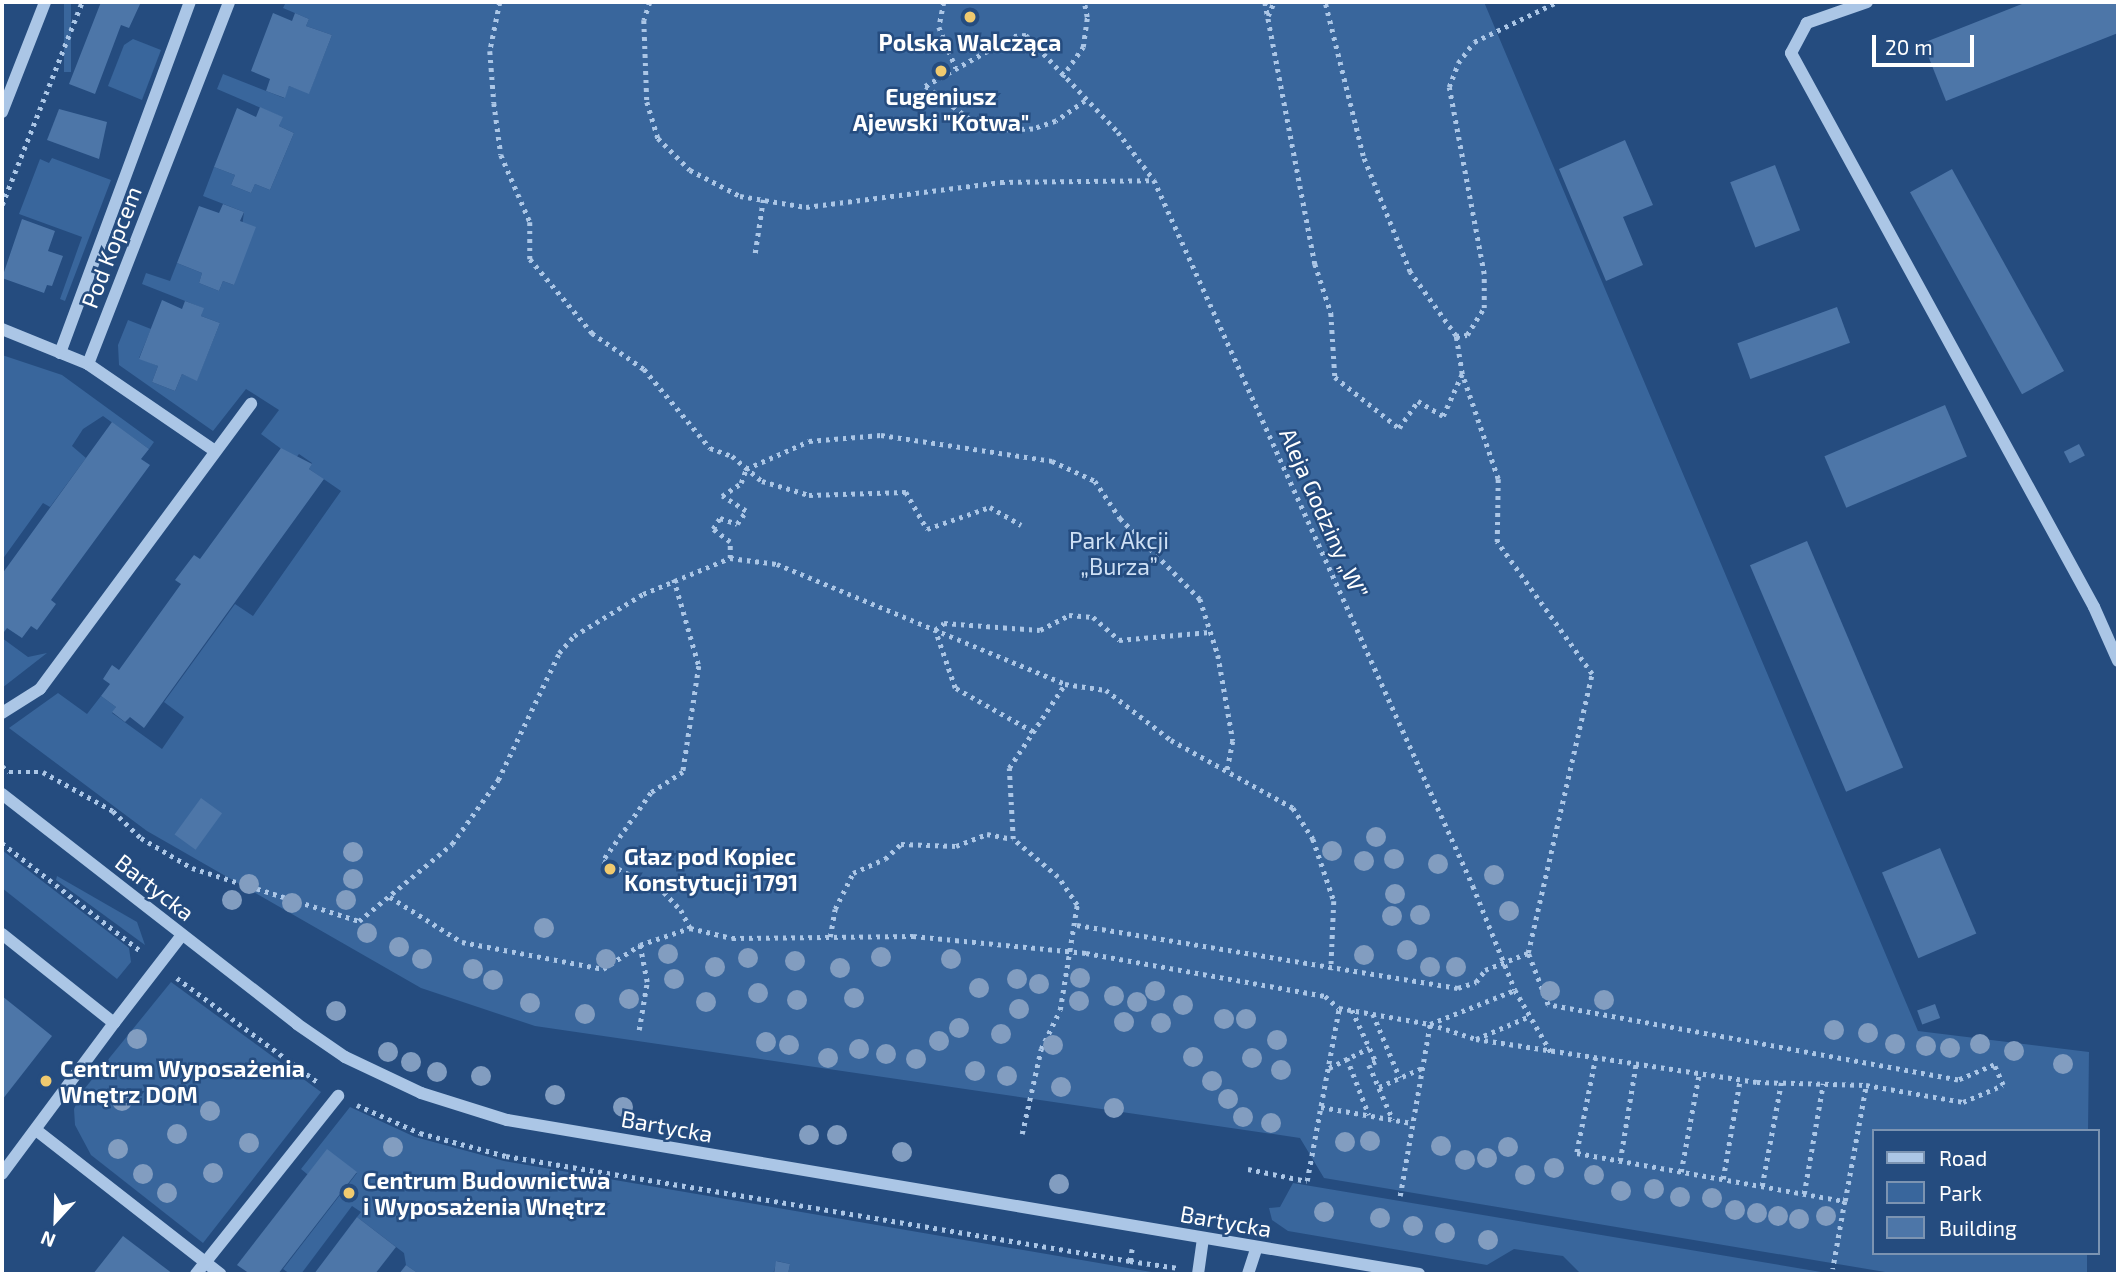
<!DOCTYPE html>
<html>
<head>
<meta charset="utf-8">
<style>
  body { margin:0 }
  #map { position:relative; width:2120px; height:1276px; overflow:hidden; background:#254c7f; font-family:"Exo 2",sans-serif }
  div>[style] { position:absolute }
  .green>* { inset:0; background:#39669c; transform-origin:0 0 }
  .building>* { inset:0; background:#4d76a8; transform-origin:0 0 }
  .path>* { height:4.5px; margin-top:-2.25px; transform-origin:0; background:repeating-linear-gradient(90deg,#abc6e6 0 3.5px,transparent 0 8.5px) }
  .minor>* { height:12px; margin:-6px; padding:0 6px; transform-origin:6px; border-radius:6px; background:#abc6e6 }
  .trees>* { width:20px; height:20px; margin:-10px; border-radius:50%; background:#829dc0 }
  .dots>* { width:19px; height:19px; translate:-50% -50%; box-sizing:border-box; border:4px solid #254c7f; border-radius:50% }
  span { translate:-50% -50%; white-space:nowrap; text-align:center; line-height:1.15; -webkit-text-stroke:5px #254c7f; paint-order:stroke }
  .poi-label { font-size:23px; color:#fff; font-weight:700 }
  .left { translate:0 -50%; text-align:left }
  .street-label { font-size:23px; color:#fff }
  .park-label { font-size:23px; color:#cee0f5 }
  .frame { position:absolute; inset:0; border:4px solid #fff; pointer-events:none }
  .legend { position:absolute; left:1872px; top:1129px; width:228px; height:126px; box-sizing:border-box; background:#254c7f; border:2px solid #7c94b2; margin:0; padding:9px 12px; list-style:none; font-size:21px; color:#fff }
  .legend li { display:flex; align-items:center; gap:14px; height:35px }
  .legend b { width:35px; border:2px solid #7c94b2 }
  .north { position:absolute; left:21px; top:1185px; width:70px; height:70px; -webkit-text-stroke:5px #254c7f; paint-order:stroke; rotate:202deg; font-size:19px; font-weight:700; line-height:28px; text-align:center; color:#fff }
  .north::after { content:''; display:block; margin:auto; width:24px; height:32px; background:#fff; clip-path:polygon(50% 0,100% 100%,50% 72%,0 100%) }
  .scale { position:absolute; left:1872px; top:35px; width:102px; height:32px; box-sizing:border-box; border:4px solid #fff; border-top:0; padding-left:9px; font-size:21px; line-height:24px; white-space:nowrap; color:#fff; -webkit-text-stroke:5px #254c7f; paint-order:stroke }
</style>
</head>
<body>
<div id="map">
  <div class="green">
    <i style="left:64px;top:2px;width:7px;height:70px"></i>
    <i style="clip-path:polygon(286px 2px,1484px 2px,1918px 1031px,2089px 1052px,2088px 1131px,1873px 1131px,1873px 1253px,2087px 1253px,2087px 1274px,1897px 1274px,1324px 1178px,1300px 1138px,535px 1026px,421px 988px,147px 831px,9px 728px,58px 693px,87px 714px,101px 696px,116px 707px,112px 713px,162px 749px,184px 717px,164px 702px,235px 604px,253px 616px,341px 491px,309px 469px,312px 463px,299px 454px,295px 459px,261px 434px,279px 410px,246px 389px,213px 431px,119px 365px,118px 345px,128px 320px,151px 329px,139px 358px,158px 366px,152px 382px,175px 391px,182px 374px,197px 380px,220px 323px,201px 316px,203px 308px,142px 284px,146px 273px,170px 281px,177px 263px,202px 273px,199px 283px,219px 291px,223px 281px,234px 285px,244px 212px,203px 196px,214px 167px,235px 175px,231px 185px,251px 193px,255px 184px,270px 190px,294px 133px,279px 126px,282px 117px,217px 89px,223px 74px,284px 98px,289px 86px,309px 93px,332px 35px,306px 26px,309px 19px,283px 8px)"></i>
    <i style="clip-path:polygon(133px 39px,161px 50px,142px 100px,108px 86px,124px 45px)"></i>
    <i style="clip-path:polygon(52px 158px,111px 180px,65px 301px,60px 299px,82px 237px,19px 214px,40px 159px,49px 163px)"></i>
    <i style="clip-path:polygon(2px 355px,62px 375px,154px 442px,149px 449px,103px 416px,83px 429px,72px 446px,86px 458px,50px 507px,43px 503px,2px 560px)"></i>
    <i style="clip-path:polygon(2px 638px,28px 657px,47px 653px,2px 688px)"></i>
    <i style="clip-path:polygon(2px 850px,129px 948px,131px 962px,117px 979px,2px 888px)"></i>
    <i style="clip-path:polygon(57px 876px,137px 922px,145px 945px,56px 880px)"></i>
    <i style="clip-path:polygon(171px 982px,321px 1092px,203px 1243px,91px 1155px,75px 1125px,74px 1109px,81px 1093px)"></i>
    <i style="clip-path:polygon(350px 1107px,415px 1137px,504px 1161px,1163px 1274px,788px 1274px,790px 1264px,777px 1261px,773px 1274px,419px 1274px,406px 1265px,404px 1253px,357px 1217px,361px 1212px,352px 1206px,301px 1274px,290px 1274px,283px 1269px,357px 1173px,307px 1174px,301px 1169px)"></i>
    <i style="clip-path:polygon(1293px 1183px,1833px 1274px,1581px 1274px,1563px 1256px,1514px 1249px,1487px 1265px,1288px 1231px,1272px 1220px,1269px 1208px,1280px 1207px)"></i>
  </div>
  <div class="building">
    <i style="clip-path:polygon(101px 2px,141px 2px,129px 28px,121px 25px,95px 94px,69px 84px)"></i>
    <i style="clip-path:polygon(2027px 2px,2118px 2px,2118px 33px,1946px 101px,1923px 43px)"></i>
    <i style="clip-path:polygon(273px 13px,292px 21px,295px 13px,309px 19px,306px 26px,332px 35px,309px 94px,289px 86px,285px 98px,266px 91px,270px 79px,251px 71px)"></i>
    <i style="clip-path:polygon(260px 107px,283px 117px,279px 126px,294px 133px,270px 190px,255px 184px,251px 193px,231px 185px,235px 175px,214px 167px,237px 108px,256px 117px)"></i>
    <i style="clip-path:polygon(59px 109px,107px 122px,99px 159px,47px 140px)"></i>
    <i style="clip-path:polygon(1625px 140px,1653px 205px,1623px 217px,1643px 265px,1606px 281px,1559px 169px)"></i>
    <i style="left:1775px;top:165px;width:70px;height:48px;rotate:69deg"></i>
    <i style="left:1952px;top:169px;width:231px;height:48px;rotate:61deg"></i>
    <i style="clip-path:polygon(223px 204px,244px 212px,240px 221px,256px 227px,234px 285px,223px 281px,219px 291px,199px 283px,202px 273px,177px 263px,199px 206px,219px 213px)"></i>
    <i style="clip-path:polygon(22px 219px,55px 231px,48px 251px,63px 256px,52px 286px,47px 285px,44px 293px,2px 278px)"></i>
    <i style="clip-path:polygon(162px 300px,182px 309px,185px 301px,204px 308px,201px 316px,220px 323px,197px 381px,182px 374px,175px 391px,152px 382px,158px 366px,139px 359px)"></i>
    <i style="left:1837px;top:307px;width:38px;height:106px;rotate:70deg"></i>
    <i style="left:1945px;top:405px;width:56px;height:131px;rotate:67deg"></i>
    <i style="clip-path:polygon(112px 422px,149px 449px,141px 459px,150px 465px,51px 600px,56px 604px,37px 630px,31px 626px,22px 638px,7px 628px,4px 632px,2px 574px)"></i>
    <i style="left:2079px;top:444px;width:13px;height:17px;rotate:63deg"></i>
    <i style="clip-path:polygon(281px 448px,312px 464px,309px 469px,324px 479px,144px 728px,130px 717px,125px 722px,112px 712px,116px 707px,101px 696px,110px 684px,103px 679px,112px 665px,119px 670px,181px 584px,175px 580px,194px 555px,200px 559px)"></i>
    <i style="left:1807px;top:541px;width:246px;height:62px;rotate:67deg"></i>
    <i style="left:201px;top:798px;width:26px;height:45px;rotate:36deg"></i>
    <i style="left:1940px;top:848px;width:93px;height:63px;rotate:67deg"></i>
    <i style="clip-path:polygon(2px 996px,52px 1036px,2px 1100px)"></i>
    <i style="left:1935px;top:1004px;width:15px;height:19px;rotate:70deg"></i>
    <i style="clip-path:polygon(327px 1149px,357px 1172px,278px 1274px,250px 1274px,237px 1265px)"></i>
    <i style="clip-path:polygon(357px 1217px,396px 1247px,375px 1274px,314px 1274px)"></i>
    <i style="clip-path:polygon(123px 1236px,173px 1274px,93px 1274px)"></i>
    <i style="clip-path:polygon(776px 1261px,790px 1264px,788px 1274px,774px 1274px)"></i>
    <i style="clip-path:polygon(406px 1265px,419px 1274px,399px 1274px)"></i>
  </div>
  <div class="path">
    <i style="left:500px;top:2px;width:50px;rotate:101.5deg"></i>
    <i style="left:490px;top:51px;width:52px;rotate:85.6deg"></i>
    <i style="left:494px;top:103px;width:52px;rotate:82.3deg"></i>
    <i style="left:501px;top:155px;width:73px;rotate:66.6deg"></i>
    <i style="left:530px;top:222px;width:37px;rotate:90deg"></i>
    <i style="left:530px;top:259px;width:97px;rotate:50deg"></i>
    <i style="left:592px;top:333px;width:63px;rotate:34.7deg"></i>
    <i style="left:644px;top:369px;width:103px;rotate:50.1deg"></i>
    <i style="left:710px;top:448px;width:23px;rotate:20deg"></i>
    <i style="left:732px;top:456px;width:39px;rotate:40deg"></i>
    <i style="left:762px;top:481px;width:49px;rotate:16.6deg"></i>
    <i style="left:809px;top:495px;width:97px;rotate:-1.8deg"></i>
    <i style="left:906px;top:492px;width:43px;rotate:60.4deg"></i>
    <i style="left:927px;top:529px;width:67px;rotate:-19.2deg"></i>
    <i style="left:990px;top:507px;width:36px;rotate:30deg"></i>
    <i style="left:650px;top:2px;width:19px;rotate:108deg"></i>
    <i style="left:644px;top:20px;width:82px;rotate:87.9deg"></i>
    <i style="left:647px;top:102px;width:38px;rotate:73deg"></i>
    <i style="left:658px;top:138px;width:45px;rotate:45deg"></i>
    <i style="left:690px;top:170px;width:56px;rotate:27.5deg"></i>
    <i style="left:740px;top:196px;width:67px;rotate:9.5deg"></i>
    <i style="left:806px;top:207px;width:197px;rotate:-7.3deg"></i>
    <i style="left:1001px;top:182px;width:153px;rotate:-0.7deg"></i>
    <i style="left:944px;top:2px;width:25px;rotate:101deg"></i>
    <i style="left:939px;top:27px;width:44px;rotate:67.5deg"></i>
    <i style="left:1265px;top:2px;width:267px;rotate:79.2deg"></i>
    <i style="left:1315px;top:264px;width:52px;rotate:71.9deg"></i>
    <i style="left:1331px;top:313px;width:64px;rotate:86.4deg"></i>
    <i style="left:1335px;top:377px;width:82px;rotate:38.6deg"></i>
    <i style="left:1399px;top:428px;width:33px;rotate:-55deg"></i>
    <i style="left:1418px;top:401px;width:29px;rotate:31deg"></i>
    <i style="left:1443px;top:416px;width:46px;rotate:-65.7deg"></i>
    <i style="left:1268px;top:16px;width:15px;rotate:-67deg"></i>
    <i style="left:1062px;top:77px;width:37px;rotate:-55deg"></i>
    <i style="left:1083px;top:47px;width:30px;rotate:-82deg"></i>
    <i style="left:1087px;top:17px;width:15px;rotate:-101deg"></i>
    <i style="left:1085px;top:101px;width:35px;rotate:145deg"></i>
    <i style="left:1056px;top:121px;width:24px;rotate:161deg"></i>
    <i style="left:1033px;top:129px;width:24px;rotate:178deg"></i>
    <i style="left:1009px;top:130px;width:41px;rotate:-164.6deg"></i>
    <i style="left:969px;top:119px;width:55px;rotate:-143.1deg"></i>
    <i style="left:925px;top:86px;width:102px;rotate:-29.3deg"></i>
    <i style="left:1014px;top:36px;width:12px;rotate:-5deg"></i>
    <i style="left:1026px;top:35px;width:134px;rotate:46.5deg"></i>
    <i style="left:1118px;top:132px;width:60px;rotate:53.1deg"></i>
    <i style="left:1154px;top:180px;width:775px;rotate:65.68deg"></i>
    <i style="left:1473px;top:886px;width:112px;rotate:68deg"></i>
    <i style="left:1515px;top:990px;width:72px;rotate:59.9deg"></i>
    <i style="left:2px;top:205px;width:218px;rotate:-68.5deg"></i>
    <i style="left:755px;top:253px;width:54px;rotate:-81.4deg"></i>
    <i style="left:1456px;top:336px;width:11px;rotate:-5deg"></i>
    <i style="left:1467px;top:335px;width:32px;rotate:-58deg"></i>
    <i style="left:1484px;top:308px;width:34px;rotate:-90deg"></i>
    <i style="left:1484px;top:274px;width:190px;rotate:-100.6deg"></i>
    <i style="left:1449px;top:87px;width:26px;rotate:-69deg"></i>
    <i style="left:1458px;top:63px;width:26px;rotate:-53deg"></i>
    <i style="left:1474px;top:42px;width:92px;rotate:-25.7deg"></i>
    <i style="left:730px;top:558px;width:16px;rotate:-90deg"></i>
    <i style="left:730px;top:542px;width:21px;rotate:-143deg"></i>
    <i style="left:713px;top:529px;width:13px;rotate:-58deg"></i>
    <i style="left:720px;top:518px;width:18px;rotate:19deg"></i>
    <i style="left:737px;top:524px;width:16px;rotate:-55deg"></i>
    <i style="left:746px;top:511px;width:28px;rotate:-148deg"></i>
    <i style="left:722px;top:496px;width:23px;rotate:-34deg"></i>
    <i style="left:741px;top:483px;width:15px;rotate:-70deg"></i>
    <i style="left:746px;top:469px;width:69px;rotate:-24deg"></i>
    <i style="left:809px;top:441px;width:72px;rotate:-4.8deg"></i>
    <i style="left:881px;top:435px;width:173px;rotate:8.6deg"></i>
    <i style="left:1052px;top:461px;width:47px;rotate:24.9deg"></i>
    <i style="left:1095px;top:481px;width:45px;rotate:56deg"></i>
    <i style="left:1120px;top:518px;width:114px;rotate:45.4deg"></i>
    <i style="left:1200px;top:599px;width:59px;rotate:72.2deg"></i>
    <i style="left:1218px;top:655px;width:87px;rotate:80.1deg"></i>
    <i style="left:1233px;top:741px;width:31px;rotate:101deg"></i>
    <i style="left:674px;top:579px;width:91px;rotate:74deg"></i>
    <i style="left:699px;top:666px;width:107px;rotate:98.6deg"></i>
    <i style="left:683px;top:772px;width:38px;rotate:147deg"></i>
    <i style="left:651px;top:793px;width:83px;rotate:125.2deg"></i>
    <i style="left:603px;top:861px;width:68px;rotate:26.9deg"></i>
    <i style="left:664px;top:892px;width:25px;rotate:47deg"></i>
    <i style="left:681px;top:910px;width:20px;rotate:63deg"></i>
    <i style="left:1033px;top:732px;width:90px;rotate:-150.6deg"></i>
    <i style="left:955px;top:688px;width:61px;rotate:-109deg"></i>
    <i style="left:935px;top:630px;width:11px;rotate:-38deg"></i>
    <i style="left:944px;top:623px;width:96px;rotate:4.2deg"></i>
    <i style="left:1040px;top:630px;width:33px;rotate:-27deg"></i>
    <i style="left:1069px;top:615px;width:24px;rotate:5deg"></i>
    <i style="left:1093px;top:617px;width:35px;rotate:41deg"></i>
    <i style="left:1119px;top:640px;width:91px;rotate:-5deg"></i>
    <i style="left:2px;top:766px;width:9px;rotate:41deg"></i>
    <i style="left:9px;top:772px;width:34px"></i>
    <i style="left:43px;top:772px;width:80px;rotate:29.1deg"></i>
    <i style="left:113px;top:811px;width:39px;rotate:44deg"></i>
    <i style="left:141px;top:838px;width:59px;rotate:30.5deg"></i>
    <i style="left:192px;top:868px;width:175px;rotate:17.6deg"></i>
    <i style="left:359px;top:921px;width:121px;rotate:-39.6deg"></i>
    <i style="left:452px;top:844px;width:79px;rotate:-54.3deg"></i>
    <i style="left:498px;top:780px;width:141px;rotate:-64.3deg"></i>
    <i style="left:559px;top:653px;width:23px;rotate:-49deg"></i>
    <i style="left:574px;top:636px;width:81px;rotate:-31.3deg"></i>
    <i style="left:643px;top:594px;width:94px;rotate:-22.5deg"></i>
    <i style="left:730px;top:558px;width:47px;rotate:7.3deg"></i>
    <i style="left:777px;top:564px;width:312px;rotate:22.6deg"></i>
    <i style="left:1065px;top:684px;width:41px;rotate:8.3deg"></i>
    <i style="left:1106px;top:690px;width:82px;rotate:37.6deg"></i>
    <i style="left:1171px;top:740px;width:140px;rotate:29.1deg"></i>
    <i style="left:1293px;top:808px;width:37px;rotate:57deg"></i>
    <i style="left:1313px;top:839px;width:65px;rotate:71.3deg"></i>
    <i style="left:1334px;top:901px;width:69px;rotate:92.5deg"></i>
    <i style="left:2px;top:843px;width:177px;rotate:37.9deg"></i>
    <i style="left:390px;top:897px;width:85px;rotate:32deg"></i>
    <i style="left:462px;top:942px;width:144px;rotate:10.8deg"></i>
    <i style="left:603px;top:969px;width:44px;rotate:-33deg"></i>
    <i style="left:640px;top:945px;width:53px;rotate:-18.8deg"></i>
    <i style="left:690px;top:928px;width:43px;rotate:13.4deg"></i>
    <i style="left:732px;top:938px;width:181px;rotate:-0.6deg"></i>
    <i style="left:913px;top:936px;width:174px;rotate:5.6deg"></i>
    <i style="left:1086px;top:953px;width:243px;rotate:10.2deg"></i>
    <i style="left:1325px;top:996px;width:18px;rotate:41deg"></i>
    <i style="left:1339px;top:1008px;width:92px;rotate:10deg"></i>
    <i style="left:1430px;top:1024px;width:92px;rotate:-21.8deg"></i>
    <i style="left:1077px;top:925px;width:386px;rotate:9.4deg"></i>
    <i style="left:1458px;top:988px;width:19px;rotate:-18deg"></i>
    <i style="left:1476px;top:982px;width:15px;rotate:-53deg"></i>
    <i style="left:1485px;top:970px;width:46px;rotate:-21.6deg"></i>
    <i style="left:1528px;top:953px;width:286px;rotate:-77.1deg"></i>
    <i style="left:1592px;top:674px;width:163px;rotate:-125.7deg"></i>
    <i style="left:1497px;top:542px;width:63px;rotate:-89.1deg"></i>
    <i style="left:1498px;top:479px;width:111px;rotate:-108.9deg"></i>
    <i style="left:1462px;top:374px;width:38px;rotate:-99deg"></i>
    <i style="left:1456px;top:336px;width:79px;rotate:-125.7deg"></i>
    <i style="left:1410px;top:272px;width:125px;rotate:-112.1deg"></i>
    <i style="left:1363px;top:156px;width:159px;rotate:-103.9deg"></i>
    <i style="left:830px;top:937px;width:28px;rotate:-80deg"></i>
    <i style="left:835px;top:909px;width:40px;rotate:-63.4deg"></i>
    <i style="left:853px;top:873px;width:35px;rotate:-24deg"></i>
    <i style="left:885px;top:859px;width:22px;rotate:-43deg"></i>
    <i style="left:901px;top:844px;width:55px;rotate:2.1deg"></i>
    <i style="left:956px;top:846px;width:33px;rotate:-21deg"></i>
    <i style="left:987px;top:834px;width:26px;rotate:11deg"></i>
    <i style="left:177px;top:978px;width:177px;rotate:36.5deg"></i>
    <i style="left:1352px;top:1010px;width:57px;rotate:65.2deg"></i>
    <i style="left:1376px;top:1062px;width:8px;rotate:157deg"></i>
    <i style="left:1369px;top:1065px;width:60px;rotate:66.4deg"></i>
    <i style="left:1373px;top:1014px;width:69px;rotate:67.1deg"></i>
    <i style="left:639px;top:1030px;width:49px;rotate:-80.5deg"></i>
    <i style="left:647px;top:982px;width:38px;rotate:-101deg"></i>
    <i style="left:1476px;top:1039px;width:59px;rotate:-23.1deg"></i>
    <i style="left:1596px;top:1057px;width:98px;rotate:101.2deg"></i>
    <i style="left:1577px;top:1153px;width:272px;rotate:10.2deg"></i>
    <i style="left:1845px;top:1201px;width:69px;rotate:100deg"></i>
    <i style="left:1347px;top:1058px;width:61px;rotate:68.9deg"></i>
    <i style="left:1329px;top:1068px;width:45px;rotate:-26.6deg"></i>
    <i style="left:1379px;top:1087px;width:47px;rotate:-23.8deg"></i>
    <i style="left:357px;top:1105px;width:69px;rotate:24deg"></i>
    <i style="left:420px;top:1133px;width:89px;rotate:15deg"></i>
    <i style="left:506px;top:1156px;width:633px;rotate:9.55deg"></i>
    <i style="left:1130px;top:1261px;width:12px;rotate:-81deg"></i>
    <i style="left:1321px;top:1107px;width:92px;rotate:10deg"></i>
    <i style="left:1022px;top:1134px;width:87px;rotate:-77.4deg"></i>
    <i style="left:1041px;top:1049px;width:43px;rotate:-64deg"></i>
    <i style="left:1060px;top:1010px;width:106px;rotate:-80.8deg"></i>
    <i style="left:1077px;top:905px;width:34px;rotate:-124deg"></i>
    <i style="left:1058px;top:877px;width:59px;rotate:-139.8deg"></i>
    <i style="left:1013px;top:839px;width:71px;rotate:-93.2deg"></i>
    <i style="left:1009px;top:768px;width:101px;rotate:-56.3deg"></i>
    <i style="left:1620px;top:1161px;width:99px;rotate:-80.7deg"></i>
    <i style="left:1248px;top:1169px;width:60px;rotate:11.5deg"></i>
    <i style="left:1307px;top:1181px;width:176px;rotate:-79.5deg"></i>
    <i style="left:1681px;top:1172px;width:100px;rotate:-79.6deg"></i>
    <i style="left:1723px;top:1179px;width:100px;rotate:-80.3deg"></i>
    <i style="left:1762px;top:1186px;width:105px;rotate:-79.5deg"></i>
    <i style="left:1804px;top:1194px;width:112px;rotate:-80.2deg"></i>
    <i style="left:1400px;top:1196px;width:175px;rotate:-80.1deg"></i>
    <i style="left:1430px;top:1024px;width:48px;rotate:18.1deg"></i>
    <i style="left:1476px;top:1039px;width:284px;rotate:8.7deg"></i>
    <i style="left:1757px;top:1082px;width:109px;rotate:1.6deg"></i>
    <i style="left:1866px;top:1085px;width:98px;rotate:9.9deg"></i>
    <i style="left:1963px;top:1102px;width:43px;rotate:-23deg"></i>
    <i style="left:2003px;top:1085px;width:22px;rotate:-114deg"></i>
    <i style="left:1994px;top:1065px;width:39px;rotate:157deg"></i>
    <i style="left:1958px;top:1080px;width:417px;rotate:-169.6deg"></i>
    <i style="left:1548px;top:1005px;width:56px;rotate:-111deg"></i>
    <i style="left:1845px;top:1201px;width:118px;rotate:-79.7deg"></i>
    <i style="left:1130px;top:1261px;width:49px;rotate:8.3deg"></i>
  </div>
  <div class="minor">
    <i style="left:1867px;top:2px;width:64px;rotate:160.7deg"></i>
    <i style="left:1807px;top:23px;width:34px;rotate:118deg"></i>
    <i style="left:1791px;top:53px;width:631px;rotate:61.32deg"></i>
    <i style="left:2094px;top:607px;width:59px;rotate:66deg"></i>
    <i style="left:2px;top:112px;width:118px;rotate:-68.6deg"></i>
    <i style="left:2px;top:329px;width:93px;rotate:22.1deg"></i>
    <i style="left:60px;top:353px;width:374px;rotate:-69.7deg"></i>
    <i style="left:215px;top:451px;width:154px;rotate:-145.6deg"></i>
    <i style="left:88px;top:364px;width:388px;rotate:-68.7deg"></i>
    <i style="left:2px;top:713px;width:45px;rotate:-32.3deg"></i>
    <i style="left:40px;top:689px;width:355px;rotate:-53.5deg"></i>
    <i style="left:2px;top:794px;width:374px;rotate:37.9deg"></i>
    <i style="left:297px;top:1024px;width:58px;rotate:34.5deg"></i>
    <i style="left:345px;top:1057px;width:84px;rotate:25.3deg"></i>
    <i style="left:421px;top:1093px;width:90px;rotate:17.4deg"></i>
    <i style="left:507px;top:1120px;width:925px;rotate:9.58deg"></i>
    <i style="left:2px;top:934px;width:143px;rotate:38.5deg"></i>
    <i style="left:114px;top:1023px;width:188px;rotate:126.6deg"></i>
    <i style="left:114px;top:1023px;width:111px;rotate:-52.3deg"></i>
    <i style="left:36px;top:1130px;width:234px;rotate:38deg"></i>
    <i style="left:196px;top:1274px;width:228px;rotate:-51.4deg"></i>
    <i style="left:1198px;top:1274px;width:36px;rotate:-82deg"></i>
    <i style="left:1248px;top:1274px;width:28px;rotate:-72deg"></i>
  </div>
  <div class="trees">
    <i style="left:1376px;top:837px"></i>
    <i style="left:1332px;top:851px"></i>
    <i style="left:353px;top:852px"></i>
    <i style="left:1394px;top:859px"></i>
    <i style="left:1364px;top:861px"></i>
    <i style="left:1438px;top:864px"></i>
    <i style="left:1494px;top:875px"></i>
    <i style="left:353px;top:879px"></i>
    <i style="left:249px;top:884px"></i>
    <i style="left:1395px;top:894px"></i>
    <i style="left:232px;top:900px"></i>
    <i style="left:346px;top:900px"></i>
    <i style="left:292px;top:903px"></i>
    <i style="left:1509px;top:911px"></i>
    <i style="left:1420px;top:915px"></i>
    <i style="left:1392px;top:916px"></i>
    <i style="left:544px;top:928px"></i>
    <i style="left:367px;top:933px"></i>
    <i style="left:399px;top:947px"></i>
    <i style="left:1407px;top:950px"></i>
    <i style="left:668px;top:954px"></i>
    <i style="left:1364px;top:955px"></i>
    <i style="left:881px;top:957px"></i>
    <i style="left:748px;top:958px"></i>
    <i style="left:422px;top:959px"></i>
    <i style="left:606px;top:959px"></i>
    <i style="left:951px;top:959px"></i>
    <i style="left:795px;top:961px"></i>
    <i style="left:715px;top:967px"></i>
    <i style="left:1430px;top:967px"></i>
    <i style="left:1456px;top:967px"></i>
    <i style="left:840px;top:968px"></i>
    <i style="left:473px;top:969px"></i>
    <i style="left:1080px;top:978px"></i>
    <i style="left:674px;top:979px"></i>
    <i style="left:1017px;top:979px"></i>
    <i style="left:493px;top:980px"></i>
    <i style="left:1039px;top:984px"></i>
    <i style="left:979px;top:988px"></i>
    <i style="left:1155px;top:991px"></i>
    <i style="left:1550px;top:991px"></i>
    <i style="left:758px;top:993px"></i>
    <i style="left:1114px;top:996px"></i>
    <i style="left:854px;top:998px"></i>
    <i style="left:629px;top:999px"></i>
    <i style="left:797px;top:1000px"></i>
    <i style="left:1604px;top:1000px"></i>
    <i style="left:1079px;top:1001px"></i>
    <i style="left:706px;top:1002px"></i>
    <i style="left:1137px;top:1002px"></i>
    <i style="left:530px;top:1003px"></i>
    <i style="left:1183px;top:1005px"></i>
    <i style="left:1019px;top:1009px"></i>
    <i style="left:336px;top:1011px"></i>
    <i style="left:585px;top:1014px"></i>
    <i style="left:1224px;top:1019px"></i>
    <i style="left:1246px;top:1019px"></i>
    <i style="left:1124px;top:1022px"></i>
    <i style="left:1161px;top:1023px"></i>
    <i style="left:959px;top:1028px"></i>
    <i style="left:1834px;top:1030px"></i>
    <i style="left:1868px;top:1033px"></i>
    <i style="left:1001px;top:1034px"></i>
    <i style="left:137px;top:1039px"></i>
    <i style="left:1277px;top:1040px"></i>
    <i style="left:939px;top:1041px"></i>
    <i style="left:766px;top:1042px"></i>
    <i style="left:1895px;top:1044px"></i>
    <i style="left:1980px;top:1044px"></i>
    <i style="left:789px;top:1045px"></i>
    <i style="left:1053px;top:1045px"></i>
    <i style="left:1926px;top:1046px"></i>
    <i style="left:1950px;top:1048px"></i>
    <i style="left:859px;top:1049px"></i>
    <i style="left:2014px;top:1051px"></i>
    <i style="left:388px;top:1052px"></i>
    <i style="left:886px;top:1054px"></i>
    <i style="left:1193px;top:1057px"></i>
    <i style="left:828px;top:1058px"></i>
    <i style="left:1252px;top:1058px"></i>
    <i style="left:916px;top:1059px"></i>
    <i style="left:411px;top:1062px"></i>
    <i style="left:2063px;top:1064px"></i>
    <i style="left:1281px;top:1070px"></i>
    <i style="left:975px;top:1071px"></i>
    <i style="left:437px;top:1072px"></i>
    <i style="left:481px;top:1076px"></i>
    <i style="left:1007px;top:1076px"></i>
    <i style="left:1212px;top:1081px"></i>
    <i style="left:1061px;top:1087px"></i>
    <i style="left:555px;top:1095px"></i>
    <i style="left:1228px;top:1099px"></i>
    <i style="left:122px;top:1101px"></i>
    <i style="left:623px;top:1107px"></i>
    <i style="left:1114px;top:1108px"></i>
    <i style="left:210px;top:1111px"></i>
    <i style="left:1243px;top:1117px"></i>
    <i style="left:1271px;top:1123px"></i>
    <i style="left:177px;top:1134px"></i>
    <i style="left:809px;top:1135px"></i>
    <i style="left:837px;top:1135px"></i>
    <i style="left:1370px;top:1141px"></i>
    <i style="left:1345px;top:1142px"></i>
    <i style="left:249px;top:1143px"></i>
    <i style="left:1441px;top:1146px"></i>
    <i style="left:393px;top:1147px"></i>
    <i style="left:1508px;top:1147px"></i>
    <i style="left:118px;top:1149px"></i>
    <i style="left:902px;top:1152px"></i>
    <i style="left:1487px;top:1158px"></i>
    <i style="left:1465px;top:1160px"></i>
    <i style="left:1554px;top:1168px"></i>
    <i style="left:213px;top:1173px"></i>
    <i style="left:143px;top:1174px"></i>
    <i style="left:1525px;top:1175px"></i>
    <i style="left:1594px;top:1175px"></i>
    <i style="left:1059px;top:1184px"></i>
    <i style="left:1654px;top:1189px"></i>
    <i style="left:1621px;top:1191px"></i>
    <i style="left:167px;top:1193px"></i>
    <i style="left:1680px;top:1197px"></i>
    <i style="left:1712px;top:1198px"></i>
    <i style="left:1735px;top:1210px"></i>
    <i style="left:1324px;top:1212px"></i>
    <i style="left:1757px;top:1213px"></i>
    <i style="left:1778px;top:1216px"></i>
    <i style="left:1826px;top:1216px"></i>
    <i style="left:1380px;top:1218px"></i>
    <i style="left:1799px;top:1219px"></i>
    <i style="left:1413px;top:1226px"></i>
    <i style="left:1445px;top:1233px"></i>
    <i style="left:1488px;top:1240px"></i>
  </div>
  <div class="dots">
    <i style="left:970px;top:17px;background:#f0ca6f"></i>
    <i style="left:941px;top:71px;background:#f0ca6f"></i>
    <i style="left:610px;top:869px;background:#f0ca6f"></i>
    <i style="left:46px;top:1081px;background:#f0ca6f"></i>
    <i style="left:349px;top:1193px;background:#f0ca6f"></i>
  </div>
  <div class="poi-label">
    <span style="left:970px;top:42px">Polska Walcząca</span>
    <span style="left:941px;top:109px">Eugeniusz<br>Ajewski "Kotwa"</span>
    <span class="left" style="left:624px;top:869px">Głaz pod Kopiec<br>Konstytucji 1791</span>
    <span class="left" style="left:60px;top:1081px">Centrum Wyposażenia<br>Wnętrz DOM</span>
    <span class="left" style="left:363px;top:1193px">Centrum Budownictwa<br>i Wyposażenia Wnętrz</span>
  </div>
  <div class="street-label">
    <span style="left:111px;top:247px;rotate:-69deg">Pod Kopcem</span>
    <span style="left:1324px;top:513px;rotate:66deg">Aleja Godziny „W”</span>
    <span style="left:155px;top:887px;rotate:38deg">Bartycka</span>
    <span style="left:667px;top:1126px;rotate:10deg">Bartycka</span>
    <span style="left:1226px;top:1221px;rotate:10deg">Bartycka</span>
  </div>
  <div class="park-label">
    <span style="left:1119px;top:553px">Park Akcji<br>„Burza”</span>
  </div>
  <div class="frame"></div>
  <ul class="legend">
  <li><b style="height:9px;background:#abc6e6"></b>Road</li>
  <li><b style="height:19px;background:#39669c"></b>Park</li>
  <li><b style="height:19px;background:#4d76a8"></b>Building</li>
  </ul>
  <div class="north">N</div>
  <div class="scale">20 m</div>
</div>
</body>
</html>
